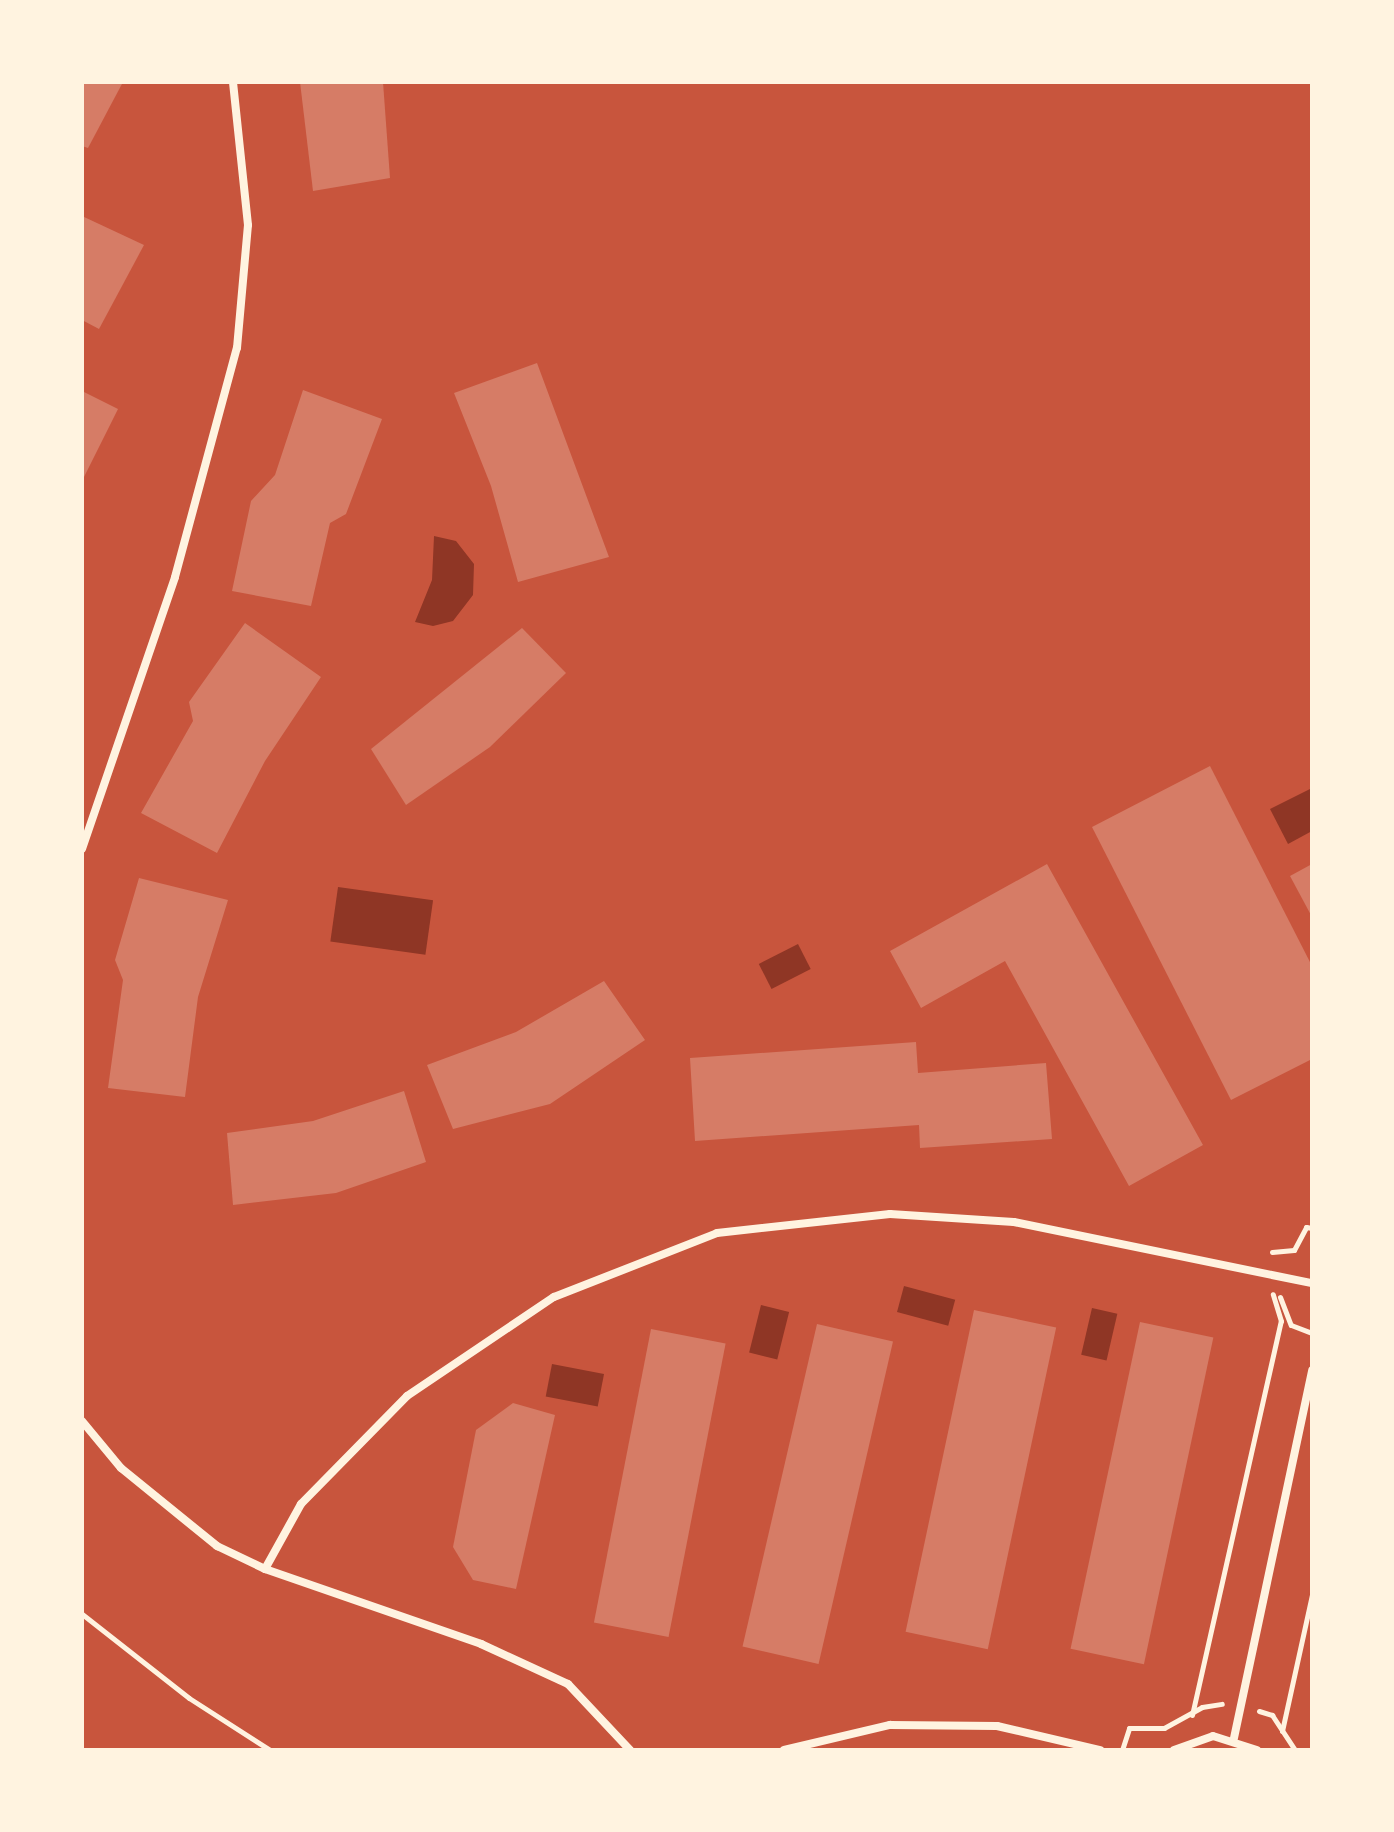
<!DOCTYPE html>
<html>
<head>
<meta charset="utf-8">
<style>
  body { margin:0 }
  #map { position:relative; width:1394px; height:1832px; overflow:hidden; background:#c8553d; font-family:"Roboto Condensed",sans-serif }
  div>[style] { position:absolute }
  .water>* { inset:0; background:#8f3625; transform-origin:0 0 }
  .building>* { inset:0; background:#d67c66; transform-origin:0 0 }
  .path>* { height:5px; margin:-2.5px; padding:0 2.5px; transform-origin:2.5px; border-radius:2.5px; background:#fff3e0 }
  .minor>* { height:8px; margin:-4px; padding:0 4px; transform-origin:4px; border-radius:4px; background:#fff3e0 }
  span { translate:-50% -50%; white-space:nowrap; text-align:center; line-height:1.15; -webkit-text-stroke:6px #fff3e0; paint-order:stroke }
  .frame { position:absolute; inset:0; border:84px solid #fff3e0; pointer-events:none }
</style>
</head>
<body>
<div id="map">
  <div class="water">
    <i style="clip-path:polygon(434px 536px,456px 541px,474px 564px,473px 595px,453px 621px,433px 626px,415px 622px,432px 580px)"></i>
    <i style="clip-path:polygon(1312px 788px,1312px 831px,1288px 844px,1270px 809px)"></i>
    <i style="left:338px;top:887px;width:96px;height:55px;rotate:8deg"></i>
    <i style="left:798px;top:944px;width:28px;height:44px;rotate:63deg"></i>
    <i style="left:904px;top:1286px;width:53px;height:27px;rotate:15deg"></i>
    <i style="left:761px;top:1305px;width:29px;height:49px;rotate:14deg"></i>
    <i style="left:1092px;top:1308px;width:26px;height:48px;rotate:13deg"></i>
    <i style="left:552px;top:1364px;width:53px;height:33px;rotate:11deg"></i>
  </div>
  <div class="building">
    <i style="clip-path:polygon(82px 82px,123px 82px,88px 148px,82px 146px)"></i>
    <i style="clip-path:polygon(300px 82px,383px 82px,390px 178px,313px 191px)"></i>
    <i style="clip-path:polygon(82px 216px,144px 245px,99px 329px,82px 320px)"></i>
    <i style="clip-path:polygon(537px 363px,609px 557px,518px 582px,491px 486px,454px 393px)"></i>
    <i style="clip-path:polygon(303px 390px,382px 419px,346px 514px,330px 523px,311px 606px,232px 591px,251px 501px,275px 475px)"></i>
    <i style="clip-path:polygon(82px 391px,118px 409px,82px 481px)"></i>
    <i style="clip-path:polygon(245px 623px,321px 677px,265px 761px,217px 853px,141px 813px,193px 721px,189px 702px)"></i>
    <i style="clip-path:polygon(522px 628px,566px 673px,490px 747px,406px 805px,371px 749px)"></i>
    <i style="clip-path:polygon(1210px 766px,1312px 966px,1312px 1059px,1231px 1100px,1092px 827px)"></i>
    <i style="clip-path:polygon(1047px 864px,1203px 1145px,1129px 1186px,1005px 961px,921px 1008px,890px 951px)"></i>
    <i style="clip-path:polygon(1312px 864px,1312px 917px,1290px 876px)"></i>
    <i style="clip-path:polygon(139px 878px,228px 900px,198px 997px,185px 1097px,108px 1088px,123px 980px,115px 960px)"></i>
    <i style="clip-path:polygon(604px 981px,645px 1040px,550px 1104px,453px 1129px,427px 1065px,516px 1032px)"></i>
    <i style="clip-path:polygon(916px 1042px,918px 1073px,1046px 1063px,1052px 1139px,920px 1148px,919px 1125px,695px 1141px,690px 1058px)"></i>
    <i style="clip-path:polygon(404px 1091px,426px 1162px,336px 1193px,233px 1205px,227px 1133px,313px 1121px)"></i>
    <i style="left:974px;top:1310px;width:84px;height:329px;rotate:12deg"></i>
    <i style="left:1140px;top:1322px;width:75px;height:334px;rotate:12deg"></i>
    <i style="left:817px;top:1324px;width:78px;height:331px;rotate:13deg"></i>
    <i style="left:651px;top:1329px;width:76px;height:299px;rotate:11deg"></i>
    <i style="clip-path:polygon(513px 1403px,555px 1415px,516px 1589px,473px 1580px,453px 1547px,476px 1430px)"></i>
  </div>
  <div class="path">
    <i style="left:1272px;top:1252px;width:22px;rotate:-5deg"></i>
    <i style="left:1294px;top:1250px;width:26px;rotate:-62deg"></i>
    <i style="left:1306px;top:1227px;width:6px;rotate:9deg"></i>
    <i style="left:1280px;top:1297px;width:30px;rotate:69deg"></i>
    <i style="left:1291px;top:1325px;width:22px;rotate:21deg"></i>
    <i style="left:82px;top:1614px;width:136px;rotate:38.1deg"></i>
    <i style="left:189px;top:1698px;width:96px;rotate:32.7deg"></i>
    <i style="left:1259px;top:1711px;width:14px;rotate:17deg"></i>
    <i style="left:1272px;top:1715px;width:42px;rotate:56.7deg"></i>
    <i style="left:1192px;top:1715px;width:404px;rotate:-77.3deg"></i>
    <i style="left:1281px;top:1321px;width:28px;rotate:-107deg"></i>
    <i style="left:1282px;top:1731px;width:140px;rotate:-77.6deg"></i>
    <i style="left:1122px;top:1750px;width:23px;rotate:-72deg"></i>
    <i style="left:1129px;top:1728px;width:35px"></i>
    <i style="left:1164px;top:1728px;width:43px;rotate:-28.9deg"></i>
    <i style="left:1202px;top:1707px;width:20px;rotate:-9deg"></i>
  </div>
  <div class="minor">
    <i style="left:82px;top:849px;width:287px;rotate:-71.1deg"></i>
    <i style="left:175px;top:577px;width:237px;rotate:-74.9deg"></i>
    <i style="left:237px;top:348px;width:123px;rotate:-84.9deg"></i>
    <i style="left:248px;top:225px;width:144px;rotate:-96deg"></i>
    <i style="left:82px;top:1421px;width:61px;rotate:50.3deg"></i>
    <i style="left:121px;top:1468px;width:124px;rotate:39.1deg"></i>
    <i style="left:217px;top:1546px;width:53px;rotate:25.6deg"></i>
    <i style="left:265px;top:1569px;width:229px;rotate:19.1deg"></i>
    <i style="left:481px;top:1644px;width:96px;rotate:24.7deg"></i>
    <i style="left:568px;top:1684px;width:91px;rotate:46.8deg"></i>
    <i style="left:265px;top:1569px;width:74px;rotate:-61deg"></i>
    <i style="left:301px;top:1504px;width:151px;rotate:-45.5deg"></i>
    <i style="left:407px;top:1396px;width:177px;rotate:-34deg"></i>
    <i style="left:554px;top:1297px;width:175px;rotate:-21.4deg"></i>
    <i style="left:717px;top:1233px;width:174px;rotate:-6.3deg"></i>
    <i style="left:890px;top:1214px;width:124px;rotate:3.7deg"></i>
    <i style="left:1014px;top:1222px;width:304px;rotate:11.6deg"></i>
    <i style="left:1234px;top:1738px;width:376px;rotate:-78deg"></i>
    <i style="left:784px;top:1750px;width:109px;rotate:-13.3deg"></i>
    <i style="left:890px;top:1725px;width:107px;rotate:0.5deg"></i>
    <i style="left:997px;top:1726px;width:106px;rotate:13.1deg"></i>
    <i style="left:1174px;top:1750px;width:41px;rotate:-19.7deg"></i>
    <i style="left:1213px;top:1736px;width:46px;rotate:17.7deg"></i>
  </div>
  <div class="frame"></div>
</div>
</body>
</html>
